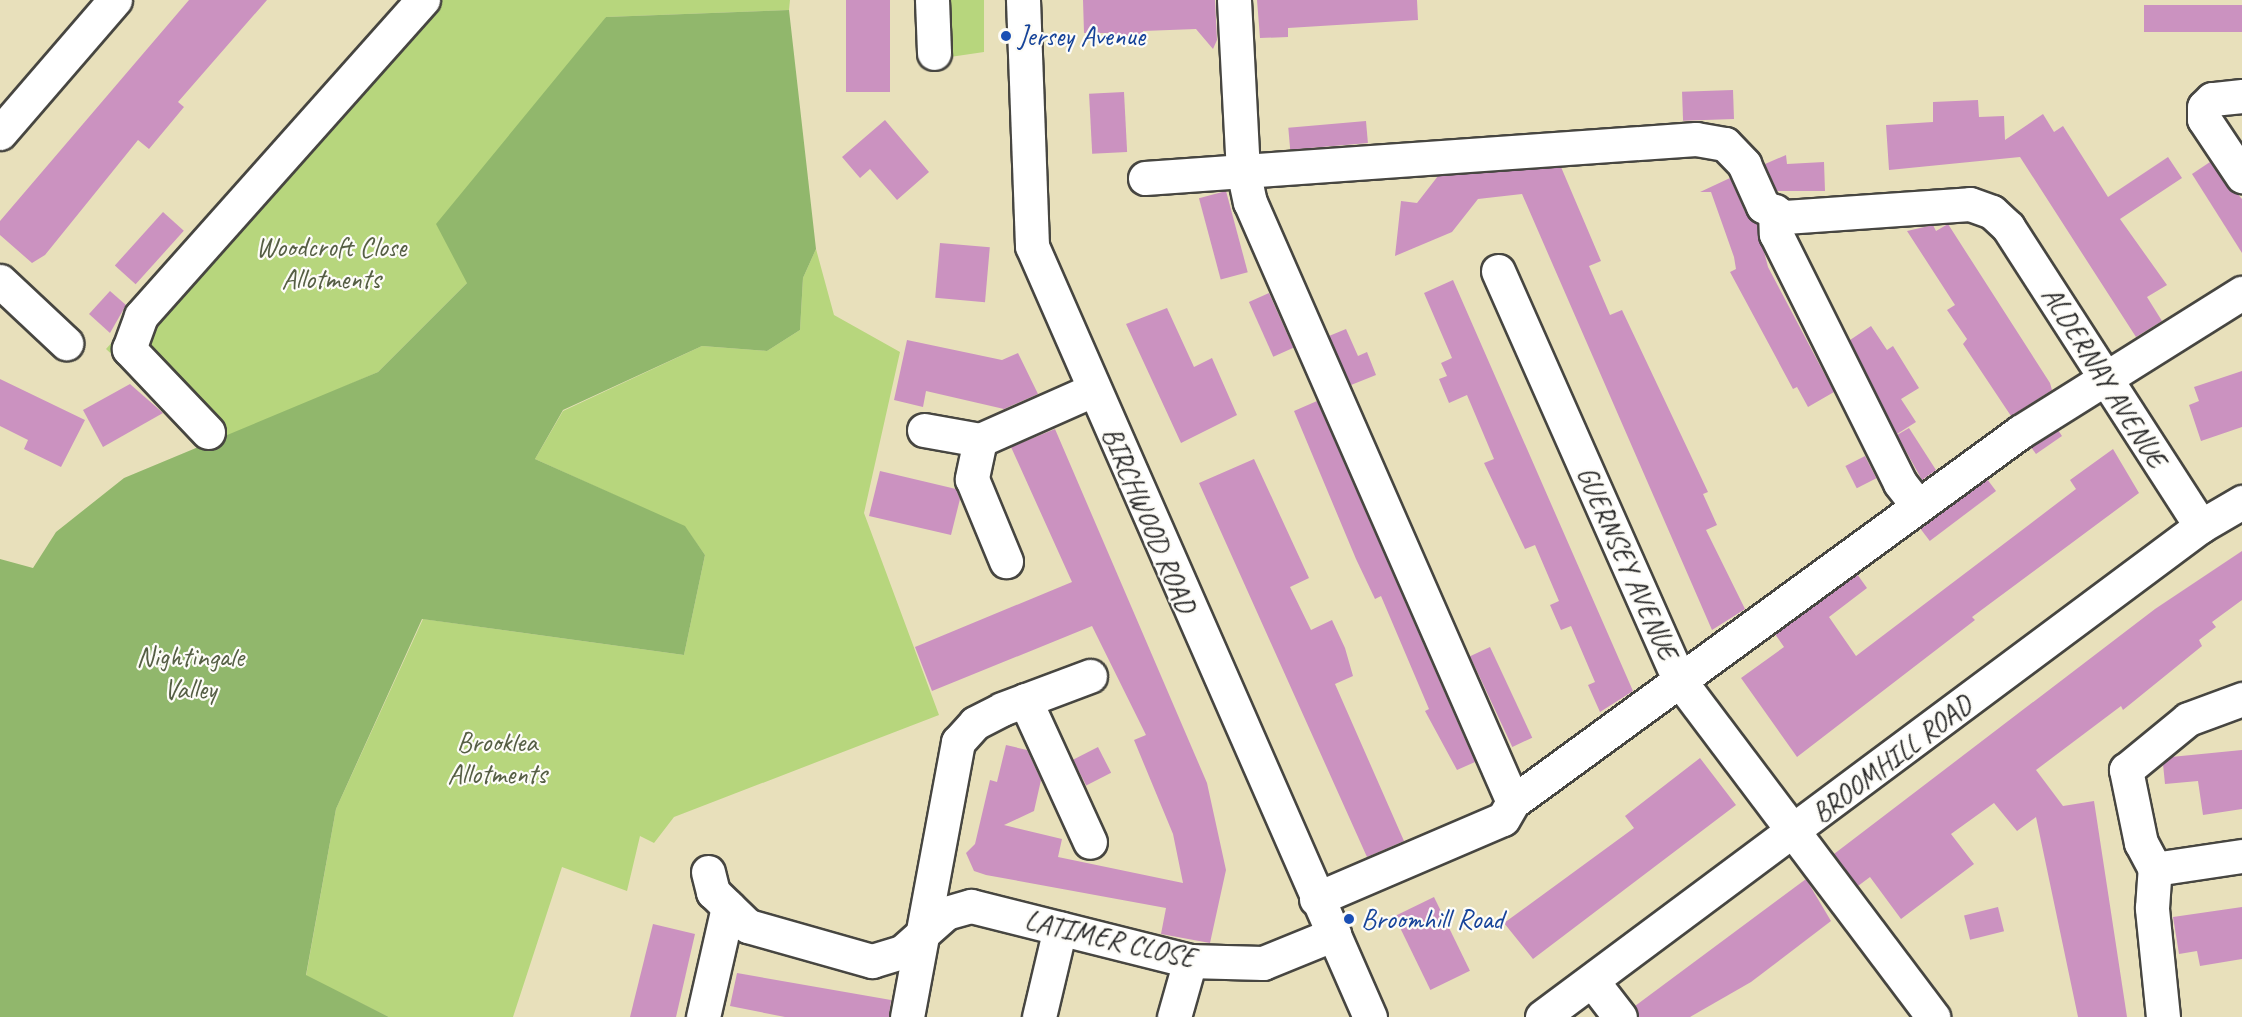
<!DOCTYPE html>
<html>
<head>
<meta charset="utf-8">
<style>
  body { margin:0 }
  #map { position:relative; width:2242px; height:1017px; overflow:hidden; background:#e8e0bb; font-family:Caveat,sans-serif }
  div>[style] { position:absolute }
  .green>* { inset:0; background:#b7d67d }
  .forest>* { inset:0; background:#91b76c }
  .building>* { inset:0; background:#cb92c0; transform-origin:0 0 }
  .roads { filter:drop-shadow(2px 0 #474641) drop-shadow(-2px 0 #474641) drop-shadow(0 2px #474641) drop-shadow(0 -2px #474641) }
  .minor>* { height:33px; margin:-16.5px; padding:0 16.5px; transform-origin:16.5px; border-radius:16.5px; background:#fff }
  .dots>* { width:16px; height:16px; translate:-50% -50%; box-sizing:border-box; border:3px solid #fdfcf7; border-radius:50% }
  span { translate:-50% -50%; white-space:nowrap; text-align:center; line-height:1.15; -webkit-text-stroke:4.5px #fdfcf7; paint-order:stroke }
  .transit-label { font-size:28px; color:#164399 }
  .left { translate:0 -50%; text-align:left }
  .park-label { font-size:28px; color:#555e44 }
  .street-label { font-size:28px; color:#2b2b2b }
</style>
</head>
<body>
<div id="map">
  <div class="green">
    <i style="clip-path:polygon(421px 0,790px 0,789px 10px,606px 17px,467px 283px,378px 372px,210px 445px,106px 349px)"></i>
    <i style="clip-path:polygon(943px 0,984px 0,984px 52px,950px 57px)"></i>
    <i style="clip-path:polygon(816px 249px,834px 315px,900px 352px,864px 513px,939px 715px,674px 817px,654px 843px,640px 836px,627px 891px,562px 867px,513px 1017px,389px 1017px,306px 976px,336px 809px,423px 619px,684px 655px,705px 555px,685px 527px,535px 459px,563px 411px,702px 346px,767px 351px,800px 330px,803px 278px)"></i>
  </div>
  <div class="forest">
    <i style="clip-path:polygon(789px 10px,816px 249px,803px 278px,800px 330px,767px 351px,702px 346px,563px 410px,535px 459px,685px 526px,705px 555px,684px 655px,422px 619px,336px 809px,306px 975px,389px 1017px,0 1017px,0 559px,33px 568px,56px 532px,124px 478px,378px 372px,467px 283px,436px 224px,606px 17px)"></i>
  </div>
  <div class="building">
    <i style="clip-path:polygon(189px 0,267px 0,178px 102px,184px 107px,149px 149px,138px 140px,45px 255px,32px 263px,0 235px,0 221px)"></i>
    <i style="left:846px;top:0;width:44px;height:92px"></i>
    <i style="clip-path:polygon(1083px 0,1215px 0,1217px 40px,1213px 49px,1196px 29px,1143px 31px,1143px 40px,1108px 41px,1108px 33px,1084px 33px)"></i>
    <i style="clip-path:polygon(1257px 0,1417px 0,1418px 20px,1288px 28px,1288px 37px,1260px 38px)"></i>
    <i style="left:2242px;top:5px;width:27px;height:98px;rotate:90deg"></i>
    <i style="left:1733px;top:90px;width:29px;height:51px;rotate:88deg"></i>
    <i style="left:1124px;top:92px;width:60px;height:35px;rotate:87deg"></i>
    <i style="clip-path:polygon(1978px 100px,1979px 117px,2004px 116px,2005px 140px,2043px 114px,2054px 132px,2063px 126px,2108px 197px,2168px 157px,2182px 178px,2120px 219px,2167px 285px,2147px 297px,2162px 321px,2136px 337px,2020px 157px,1889px 170px,1886px 125px,1933px 122px,1933px 102px)"></i>
    <i style="clip-path:polygon(885px 120px,929px 172px,897px 200px,870px 169px,860px 178px,842px 157px)"></i>
    <i style="left:1366px;top:121px;width:22px;height:78px;rotate:85deg"></i>
    <i style="clip-path:polygon(1786px 155px,1787px 164px,1824px 162px,1825px 191px,1777px 191px,1765px 164px)"></i>
    <i style="clip-path:polygon(2210px 162px,2242px 199px,2242px 253px,2192px 174px)"></i>
    <i style="clip-path:polygon(1561px 167px,1601px 261px,1589px 266px,1610px 315px,1622px 310px,1708px 492px,1703px 494px,1717px 525px,1706px 530px,1745px 609px,1712px 630px,1522px 194px,1478px 199px,1452px 232px,1395px 256px,1401px 201px,1417px 203px,1438px 176px)"></i>
    <i style="clip-path:polygon(1730px 178px,1746px 214px,1757px 224px,1768px 267px,1834px 392px,1808px 407px,1797px 387px,1793px 389px,1730px 272px,1736px 269px,1734px 257px,1711px 192px,1700px 192px)"></i>
    <i style="left:1226px;top:191px;width:84px;height:28px;rotate:75deg"></i>
    <i style="left:163px;top:212px;width:28px;height:72px;rotate:42deg"></i>
    <i style="clip-path:polygon(1948px 224px,2050px 383px,2052px 390px,2011px 416px,1963px 344px,1967px 339px,1947px 310px,1955px 305px,1907px 231px,1933px 225px,1936px 231px)"></i>
    <i style="left:940px;top:243px;width:50px;height:55px;rotate:5deg"></i>
    <i style="clip-path:polygon(1453px 280px,1633px 691px,1600px 712px,1588px 685px,1595px 682px,1571px 626px,1561px 630px,1550px 605px,1559px 601px,1535px 545px,1525px 549px,1484px 463px,1494px 459px,1467px 395px,1449px 403px,1439px 379px,1447px 376px,1441px 363px,1452px 358px,1424px 293px)"></i>
    <i style="clip-path:polygon(110px 291px,126px 305px,110px 333px,89px 314px)"></i>
    <i style="left:1269px;top:293px;width:60px;height:22px;rotate:66deg"></i>
    <i style="clip-path:polygon(1167px 308px,1194px 367px,1212px 358px,1237px 415px,1181px 443px,1126px 324px)"></i>
    <i style="clip-path:polygon(1871px 326px,1887px 350px,1893px 346px,1919px 388px,1901px 399px,1916px 422px,1897px 434px,1850px 340px)"></i>
    <i style="clip-path:polygon(1346px 329px,1358px 356px,1367px 352px,1376px 375px,1351px 385px,1329px 336px)"></i>
    <i style="clip-path:polygon(907px 340px,1002px 360px,1018px 353px,1038px 394px,1004px 409px,926px 391px,923px 407px,894px 400px)"></i>
    <i style="clip-path:polygon(2242px 371px,2242px 427px,2201px 441px,2189px 405px,2199px 401px,2194px 387px)"></i>
    <i style="clip-path:polygon(0 379px,85px 420px,61px 467px,24px 449px,28px 440px,0 426px)"></i>
    <i style="clip-path:polygon(130px 384px,163px 413px,103px 447px,83px 410px)"></i>
    <i style="clip-path:polygon(1317px 401px,1475px 762px,1457px 770px,1425px 711px,1429px 709px,1381px 596px,1375px 599px,1356px 559px,1294px 411px)"></i>
    <i style="clip-path:polygon(1909px 428px,1936px 470px,1922px 480px,1897px 435px)"></i>
    <i style="clip-path:polygon(1055px 429px,1207px 783px,1226px 870px,1210px 943px,1161px 934px,1166px 908px,986px 875px,974px 871px,966px 853px,975px 844px,990px 780px,997px 782px,1006px 745px,1027px 750px,1041px 780px,1034px 811px,1004px 825px,1062px 839px,1058px 857px,1183px 883px,1173px 834px,1134px 740px,1146px 735px,1092px 626px,932px 691px,915px 647px,1072px 582px,1011px 447px)"></i>
    <i style="clip-path:polygon(2058px 430px,2062px 436px,2036px 454px,2031px 447px)"></i>
    <i style="clip-path:polygon(2113px 449px,2139px 493px,1972px 617px,1975px 620px,1797px 757px,1741px 678px,1784px 647px,1775px 634px,1857px 574px,1867px 588px,1829px 617px,1856px 656px,2076px 489px,2070px 480px)"></i>
    <i style="left:1865px;top:456px;width:25px;height:22px;rotate:63deg"></i>
    <i style="clip-path:polygon(1254px 459px,1309px 578px,1290px 587px,1311px 630px,1332px 620px,1345px 648px,1353px 676px,1335px 684px,1404px 841px,1367px 857px,1199px 483px)"></i>
    <i style="clip-path:polygon(880px 471px,956px 489px,960px 499px,951px 535px,869px 516px)"></i>
    <i style="left:1987px;top:479px;width:15px;height:83px;rotate:53deg"></i>
    <i style="clip-path:polygon(2242px 551px,2242px 600px,2212px 622px,2216px 627px,2199px 640px,2202px 646px,2123px 710px,2121px 706px,2036px 770px,2063px 806px,2094px 801px,2127px 1017px,2078px 1017px,2036px 817px,2017px 831px,1994px 803px,1951px 834px,1974px 864px,1901px 919px,1870px 877px,1858px 886px,1834px 854px,2155px 609px)"></i>
    <i style="left:1490px;top:647px;width:100px;height:22px;rotate:65deg"></i>
    <i style="left:1098px;top:747px;width:29px;height:28px;rotate:63deg"></i>
    <i style="clip-path:polygon(2242px 750px,2242px 809px,2203px 815px,2198px 781px,2165px 784px,2163px 764px,2171px 757px)"></i>
    <i style="clip-path:polygon(1700px 758px,1736px 805px,1533px 959px,1504px 923px,1634px 828px,1625px 816px)"></i>
    <i style="clip-path:polygon(1806px 879px,1831px 921px,1751px 982px,1690px 1017px,1638px 1017px,1635px 1006px)"></i>
    <i style="left:1434px;top:897px;width:82px;height:44px;rotate:64deg"></i>
    <i style="left:1998px;top:907px;width:25px;height:35px;rotate:76deg"></i>
    <i style="clip-path:polygon(2242px 907px,2242px 959px,2200px 966px,2197px 951px,2179px 954px,2173px 917px)"></i>
    <i style="clip-path:polygon(653px 924px,695px 934px,676px 1017px,630px 1017px)"></i>
    <i style="clip-path:polygon(737px 973px,891px 1000px,889px 1017px,785px 1017px,730px 1006px)"></i>
  </div>
  <div class="roads">
    <div class="minor">
      <i style="left:932px;top:0;width:53px;rotate:87.8deg"></i>
      <i style="left:1023px;top:0;width:246px;rotate:87.9deg"></i>
      <i style="left:1032px;top:246px;width:842px;rotate:66.33deg"></i>
      <i style="left:1234px;top:0;width:170px;rotate:87deg"></i>
      <i style="left:1243px;top:170px;width:33px;rotate:78deg"></i>
      <i style="left:1250px;top:202px;width:655px;rotate:66.33deg"></i>
      <i style="left:2242px;top:96px;width:30px;rotate:174deg"></i>
      <i style="left:2212px;top:99px;width:11px;rotate:135deg"></i>
      <i style="left:2204px;top:107px;width:12px;rotate:90deg"></i>
      <i style="left:2204px;top:119px;width:69px;rotate:56.3deg"></i>
      <i style="left:0;top:133px;width:176px;rotate:-49.2deg"></i>
      <i style="left:1145px;top:178px;width:552px;rotate:-4.05deg"></i>
      <i style="left:1696px;top:139px;width:29px;rotate:10deg"></i>
      <i style="left:1725px;top:144px;width:28px;rotate:46deg"></i>
      <i style="left:1744px;top:164px;width:46px;rotate:65.7deg"></i>
      <i style="left:1763px;top:206px;width:25px;rotate:27deg"></i>
      <i style="left:1785px;top:217px;width:185px;rotate:-4deg"></i>
      <i style="left:1970px;top:204px;width:23px;rotate:20deg"></i>
      <i style="left:1992px;top:212px;width:22px;rotate:43deg"></i>
      <i style="left:2008px;top:227px;width:356px;rotate:57.2deg"></i>
      <i style="left:1775px;top:211px;width:23px;rotate:88deg"></i>
      <i style="left:1776px;top:234px;width:278px;rotate:63.5deg"></i>
      <i style="left:1900px;top:483px;width:29px;rotate:52deg"></i>
      <i style="left:1498px;top:271px;width:449px;rotate:66.1deg"></i>
      <i style="left:1680px;top:681px;width:421px;rotate:53deg"></i>
      <i style="left:0;top:281px;width:91px;rotate:43.2deg"></i>
      <i style="left:924px;top:430px;width:57px;rotate:10.1deg"></i>
      <i style="left:980px;top:440px;width:124px;rotate:-23.9deg"></i>
      <i style="left:208px;top:432px;width:115px;rotate:-133.6deg"></i>
      <i style="left:129px;top:349px;width:35px;rotate:-70deg"></i>
      <i style="left:141px;top:316px;width:424px;rotate:-48.3deg"></i>
      <i style="left:980px;top:440px;width:40px;rotate:102deg"></i>
      <i style="left:972px;top:479px;width:89px;rotate:67.5deg"></i>
      <i style="left:1025px;top:700px;width:156px;rotate:65.4deg"></i>
      <i style="left:2155px;top:869px;width:88px;rotate:-8.5deg"></i>
      <i style="left:708px;top:872px;width:21px;rotate:76deg"></i>
      <i style="left:713px;top:892px;width:49px;rotate:44.2deg"></i>
      <i style="left:748px;top:926px;width:129px;rotate:15.8deg"></i>
      <i style="left:872px;top:961px;width:31px;rotate:-17deg"></i>
      <i style="left:902px;top:952px;width:59px;rotate:-41.6deg"></i>
      <i style="left:946px;top:913px;width:26px;rotate:-16deg"></i>
      <i style="left:971px;top:906px;width:226px;rotate:14.1deg"></i>
      <i style="left:1190px;top:961px;width:73px;rotate:1.6deg"></i>
      <i style="left:1263px;top:963px;width:77px;rotate:-22.2deg"></i>
      <i style="left:1316px;top:899px;width:203px;rotate:-23.2deg"></i>
      <i style="left:1503px;top:819px;width:20px;rotate:-60deg"></i>
      <i style="left:1513px;top:802px;width:628px;rotate:-36.12deg"></i>
      <i style="left:2020px;top:432px;width:262px;rotate:-32.1deg"></i>
      <i style="left:1593px;top:982px;width:44px;rotate:52.4deg"></i>
      <i style="left:703px;top:1017px;width:113px;rotate:-77.2deg"></i>
      <i style="left:907px;top:1017px;width:280px;rotate:-79.5deg"></i>
      <i style="left:958px;top:742px;width:25px;rotate:-48deg"></i>
      <i style="left:975px;top:723px;width:30px;rotate:-27deg"></i>
      <i style="left:1002px;top:709px;width:94px;rotate:-20.6deg"></i>
      <i style="left:1039px;top:1017px;width:91px;rotate:-76.7deg"></i>
      <i style="left:1174px;top:1017px;width:58px;rotate:-74.1deg"></i>
      <i style="left:1542px;top:1017px;width:822px;rotate:-36.69deg"></i>
      <i style="left:2201px;top:526px;width:48px;rotate:-30.3deg"></i>
      <i style="left:2163px;top:1017px;width:110px;rotate:-95.8deg"></i>
      <i style="left:2152px;top:908px;width:39px;rotate:-86deg"></i>
      <i style="left:2155px;top:869px;width:30px;rotate:-118deg"></i>
      <i style="left:2141px;top:843px;width:75px;rotate:-101.6deg"></i>
      <i style="left:2126px;top:770px;width:80px;rotate:-39.4deg"></i>
      <i style="left:2188px;top:719px;width:58px;rotate:-20.3deg"></i>
    </div>
  </div>
  <div class="dots">
    <i style="left:1006px;top:36px;background:#1a4fb4"></i>
    <i style="left:1349px;top:919px;background:#1a4fb4"></i>
  </div>
  <div class="transit-label">
    <span class="left" style="left:1018px;top:36px">Jersey Avenue</span>
    <span class="left" style="left:1361px;top:919px">Broomhill Road</span>
  </div>
  <div class="park-label">
    <span style="left:331px;top:263px">Woodcroft Close<br>Allotments</span>
    <span style="left:190px;top:673px">Nightingale<br>Valley</span>
    <span style="left:497px;top:758px">Brooklea<br>Allotments</span>
  </div>
  <div class="street-label">
    <span style="left:2104px;top:377px;rotate:58deg">ALDERNAY AVENUE</span>
    <span style="left:1149px;top:520px;rotate:67deg">BIRCHWOOD ROAD</span>
    <span style="left:1627px;top:563px;rotate:66deg">GUERNSEY AVENUE</span>
    <span style="left:1892px;top:759px;rotate:-37deg">BROOMHILL ROAD</span>
    <span style="left:1110px;top:939px;rotate:13deg">LATIMER CLOSE</span>
  </div>
</div>
</body>
</html>
